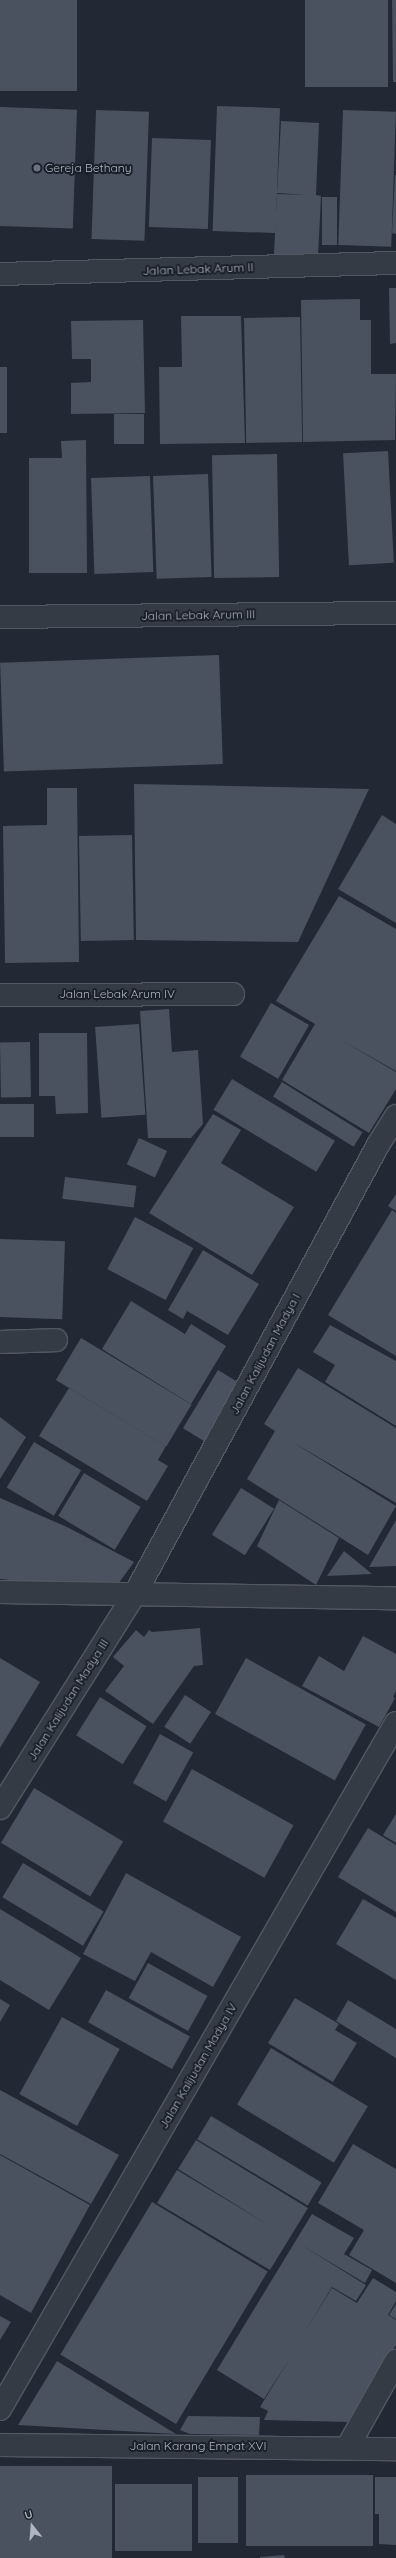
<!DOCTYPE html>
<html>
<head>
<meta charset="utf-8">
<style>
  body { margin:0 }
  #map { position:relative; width:396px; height:2558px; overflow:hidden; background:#222934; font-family:Quicksand,sans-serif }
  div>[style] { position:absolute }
  .building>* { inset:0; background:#4a5260; transform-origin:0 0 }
  .roads { filter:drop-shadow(1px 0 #525863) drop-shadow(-1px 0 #525863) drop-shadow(0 1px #525863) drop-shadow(0 -1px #525863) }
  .street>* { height:22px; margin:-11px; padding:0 11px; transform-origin:11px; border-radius:11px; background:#353b45 }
  .dots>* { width:11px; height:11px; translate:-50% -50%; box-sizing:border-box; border:2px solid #1a202a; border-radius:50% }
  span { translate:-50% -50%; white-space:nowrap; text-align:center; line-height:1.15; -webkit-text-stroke:4px #1a202a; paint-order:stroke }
  .poi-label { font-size:12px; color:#afb5c2 }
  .left { translate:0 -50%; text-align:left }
  .street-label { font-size:12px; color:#afb5c2 }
  .north { position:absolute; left:12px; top:2506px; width:40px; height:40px; -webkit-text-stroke:3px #1a202a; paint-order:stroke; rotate:343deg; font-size:11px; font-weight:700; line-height:16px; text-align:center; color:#afb5c2 }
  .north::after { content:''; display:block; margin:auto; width:14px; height:18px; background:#afb5c2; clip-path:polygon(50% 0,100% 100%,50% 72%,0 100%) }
</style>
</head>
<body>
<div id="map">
  <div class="building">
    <i style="left:0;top:0;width:77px;height:91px"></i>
    <i style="left:305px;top:0;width:83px;height:87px"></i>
    <i style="clip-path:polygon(392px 0,396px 0,396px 82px,393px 82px)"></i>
    <i style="left:217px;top:106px;width:63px;height:125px;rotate:2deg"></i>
    <i style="left:0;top:107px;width:77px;height:119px;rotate:2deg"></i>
    <i style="left:96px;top:110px;width:53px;height:129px;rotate:2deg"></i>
    <i style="left:343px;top:110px;width:53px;height:135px;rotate:2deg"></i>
    <i style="clip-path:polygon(281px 121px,319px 123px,316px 195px,321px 196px,318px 256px,274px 254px,277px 194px,307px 195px,277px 193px)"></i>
    <i style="left:152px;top:138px;width:59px;height:89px;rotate:2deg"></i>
    <i style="clip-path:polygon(395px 175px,396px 175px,396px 234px,392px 233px)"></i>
    <i style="left:322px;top:197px;width:15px;height:48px"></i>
    <i style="clip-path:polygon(389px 288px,396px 288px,396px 343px,390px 344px)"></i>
    <i style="clip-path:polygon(360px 299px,360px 320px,371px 320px,371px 374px,396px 374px,395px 440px,303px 442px,301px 300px)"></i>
    <i style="clip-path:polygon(181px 316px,241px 316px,245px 443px,160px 444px,159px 367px,182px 367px)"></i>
    <i style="left:300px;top:317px;width:125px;height:56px;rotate:89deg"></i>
    <i style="clip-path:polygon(143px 320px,145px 413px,71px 414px,71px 383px,91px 382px,91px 359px,72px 359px,71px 321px)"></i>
    <i style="left:0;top:367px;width:7px;height:66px"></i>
    <i style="left:114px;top:414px;width:30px;height:30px"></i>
    <i style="clip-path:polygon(86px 440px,87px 573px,29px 573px,29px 458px,62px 458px,61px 441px)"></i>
    <i style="left:388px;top:451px;width:112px;height:45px;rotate:87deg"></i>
    <i style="left:277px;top:454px;width:123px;height:65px;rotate:89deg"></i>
    <i style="left:208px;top:474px;width:103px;height:55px;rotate:88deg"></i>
    <i style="left:150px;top:476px;width:96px;height:59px;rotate:88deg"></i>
    <i style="left:219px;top:655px;width:109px;height:219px;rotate:88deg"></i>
    <i style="clip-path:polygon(134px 784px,369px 789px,298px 942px,136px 940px)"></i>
    <i style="clip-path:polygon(47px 788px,77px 788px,79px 962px,5px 963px,3px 826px,47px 825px)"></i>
    <i style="clip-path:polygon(382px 815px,396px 824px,396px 923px,338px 889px)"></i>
    <i style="left:132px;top:835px;width:105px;height:53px;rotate:89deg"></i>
    <i style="clip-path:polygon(339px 896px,396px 929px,396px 1071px,341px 1040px,396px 1072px,396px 1089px,369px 1133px,282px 1080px,315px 1024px,276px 1001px)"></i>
    <i style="left:271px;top:1003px;width:44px;height:62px;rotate:30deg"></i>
    <i style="clip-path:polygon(169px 1009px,172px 1052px,198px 1050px,203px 1124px,191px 1138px,148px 1138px,140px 1011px)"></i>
    <i style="left:139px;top:1024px;width:91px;height:44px;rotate:86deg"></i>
    <i style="clip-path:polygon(39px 1033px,87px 1033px,88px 1113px,56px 1114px,55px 1096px,39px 1096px)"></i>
    <i style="left:30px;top:1042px;width:55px;height:30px;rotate:89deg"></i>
    <i style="left:232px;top:1079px;width:120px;height:36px;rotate:31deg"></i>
    <i style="left:282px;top:1082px;width:95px;height:17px;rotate:32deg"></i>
    <i style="left:0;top:1104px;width:34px;height:33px"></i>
    <i style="clip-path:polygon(213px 1114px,241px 1130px,221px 1163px,294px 1207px,252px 1275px,149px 1213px)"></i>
    <i style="left:139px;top:1138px;width:31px;height:29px;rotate:25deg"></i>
    <i style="left:65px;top:1177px;width:72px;height:22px;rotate:7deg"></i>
    <i style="clip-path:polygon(396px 1194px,396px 1211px,388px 1206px)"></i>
    <i style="clip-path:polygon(392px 1210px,396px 1213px,396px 1356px,328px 1315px)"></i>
    <i style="left:135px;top:1217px;width:66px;height:59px;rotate:28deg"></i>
    <i style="left:0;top:1239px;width:65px;height:78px;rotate:2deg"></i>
    <i style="clip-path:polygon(203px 1250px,259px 1284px,228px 1335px,187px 1311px,183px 1319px,168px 1310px)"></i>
    <i style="clip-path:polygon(131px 1301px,185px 1334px,191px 1324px,226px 1346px,191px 1404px,102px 1349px)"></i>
    <i style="clip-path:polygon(330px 1325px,396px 1361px,396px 1426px,325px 1382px,335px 1365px,313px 1352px)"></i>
    <i style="left:81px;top:1338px;width:129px;height:49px;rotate:31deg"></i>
    <i style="clip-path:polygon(298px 1368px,396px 1428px,396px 1503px,291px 1441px,396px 1506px,368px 1555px,247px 1479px,275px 1431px,264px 1424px)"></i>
    <i style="left:218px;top:1370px;width:26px;height:68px;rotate:31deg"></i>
    <i style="clip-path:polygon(69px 1388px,166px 1446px,158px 1460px,168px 1466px,147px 1501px,39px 1436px)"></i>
    <i style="clip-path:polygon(0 1417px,26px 1437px,0 1479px)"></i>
    <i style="left:34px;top:1442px;width:55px;height:53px;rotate:31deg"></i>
    <i style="left:84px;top:1473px;width:66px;height:50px;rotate:31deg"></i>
    <i style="left:241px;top:1488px;width:39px;height:55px;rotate:32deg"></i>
    <i style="clip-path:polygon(0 1498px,67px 1527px,134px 1562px,113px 1591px,0 1579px)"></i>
    <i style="clip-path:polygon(279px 1500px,339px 1538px,316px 1585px,257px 1546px)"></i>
    <i style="clip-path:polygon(396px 1520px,396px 1566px,369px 1567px)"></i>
    <i style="clip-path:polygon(344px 1551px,372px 1574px,327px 1576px)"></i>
    <i style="clip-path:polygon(200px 1628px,203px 1665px,194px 1666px,153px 1724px,105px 1691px,124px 1666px,113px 1657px,136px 1630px,144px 1637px,149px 1630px,152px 1632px)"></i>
    <i style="clip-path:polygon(363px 1636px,396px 1654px,396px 1691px,393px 1697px,395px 1698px,379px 1727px,302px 1686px,319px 1656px,344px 1671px)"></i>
    <i style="clip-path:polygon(0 1658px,40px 1682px,0 1748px)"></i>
    <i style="left:246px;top:1658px;width:137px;height:64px;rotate:29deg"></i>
    <i style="left:185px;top:1695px;width:31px;height:38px;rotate:33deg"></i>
    <i style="left:100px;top:1697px;width:55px;height:45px;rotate:32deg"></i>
    <i style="left:160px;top:1734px;width:38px;height:56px;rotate:29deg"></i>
    <i style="left:192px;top:1769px;width:116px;height:60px;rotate:29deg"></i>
    <i style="left:34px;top:1788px;width:104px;height:64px;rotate:31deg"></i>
    <i style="clip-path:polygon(396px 1814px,396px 1843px,383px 1835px)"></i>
    <i style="clip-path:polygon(368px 1828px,396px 1845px,396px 1912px,338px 1877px)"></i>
    <i style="left:23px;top:1863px;width:94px;height:40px;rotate:31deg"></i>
    <i style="clip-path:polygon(126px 1873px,241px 1937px,213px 1987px,151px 1952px,135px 1981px,83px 1954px)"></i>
    <i style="clip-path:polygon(363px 1899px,396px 1918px,396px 1980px,336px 1944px)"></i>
    <i style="clip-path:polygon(0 1909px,81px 1958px,49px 2010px,0 1980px)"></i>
    <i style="left:148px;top:1963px;width:68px;height:40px;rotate:29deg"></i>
    <i style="left:106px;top:1990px;width:96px;height:37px;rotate:29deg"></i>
    <i style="clip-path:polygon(295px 1998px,339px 2024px,335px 2030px,357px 2043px,333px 2082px,268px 2043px)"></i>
    <i style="clip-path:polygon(0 1999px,10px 2005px,0 2022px)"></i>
    <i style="clip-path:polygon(348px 2000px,396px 2029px,396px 2058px,336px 2021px)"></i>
    <i style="left:62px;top:2017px;width:66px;height:88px;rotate:29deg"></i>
    <i style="left:271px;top:2048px;width:113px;height:66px;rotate:31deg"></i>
    <i style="clip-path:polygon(0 2090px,119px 2155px,91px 2204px,0 2154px)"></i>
    <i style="left:211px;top:2116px;width:129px;height:27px;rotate:31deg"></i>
    <i style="clip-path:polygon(196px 2140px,308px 2208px,270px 2270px,157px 2203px,177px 2170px,270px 2226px,178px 2169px)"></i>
    <i style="clip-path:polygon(353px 2144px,396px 2169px,396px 2283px,349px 2255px,364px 2230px,318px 2203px)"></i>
    <i style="clip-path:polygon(0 2155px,90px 2205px,31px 2313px,0 2295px)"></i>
    <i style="left:152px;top:2202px;width:135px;height:178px;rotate:31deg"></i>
    <i style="clip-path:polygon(312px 2214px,354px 2238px,344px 2254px,372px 2270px,365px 2283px,298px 2243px,366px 2285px,356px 2301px,332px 2287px,302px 2336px,332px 2288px,357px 2303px,373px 2278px,396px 2292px,396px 2301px,388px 2315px,396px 2320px,396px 2345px,349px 2422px,264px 2420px,268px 2411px,260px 2407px,292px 2355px,264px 2399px,217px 2370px)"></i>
    <i style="clip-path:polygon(396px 2304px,396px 2319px,389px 2315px)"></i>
    <i style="clip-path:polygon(0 2316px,11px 2322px,0 2340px)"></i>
    <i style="clip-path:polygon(57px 2361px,176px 2434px,18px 2425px)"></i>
    <i style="clip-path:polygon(188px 2416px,260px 2417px,259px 2435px,190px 2434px,180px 2430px)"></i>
    <i style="left:112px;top:2466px;width:92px;height:112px;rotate:90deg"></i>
    <i style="left:246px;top:2475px;width:127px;height:71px"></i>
    <i style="left:238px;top:2477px;width:66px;height:40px;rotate:90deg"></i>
    <i style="clip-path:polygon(375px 2477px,396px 2477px,396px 2545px,379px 2544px,379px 2514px,375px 2514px)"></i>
    <i style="left:115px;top:2484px;width:77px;height:67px"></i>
    <i style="clip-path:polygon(284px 2555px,285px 2558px,260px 2558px,260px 2557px)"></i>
  </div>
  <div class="roads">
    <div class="street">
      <i style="left:0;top:274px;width:396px;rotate:-1.6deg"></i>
      <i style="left:0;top:617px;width:396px;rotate:-0.6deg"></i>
      <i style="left:0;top:995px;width:233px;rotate:-0.2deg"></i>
      <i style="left:0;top:1342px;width:56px;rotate:-2deg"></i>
      <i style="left:0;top:1592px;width:396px;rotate:0.9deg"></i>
      <i style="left:0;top:1808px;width:255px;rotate:-57.8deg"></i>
      <i style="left:136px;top:1592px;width:508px;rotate:-61.57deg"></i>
      <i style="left:378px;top:1145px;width:34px;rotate:-58deg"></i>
      <i style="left:0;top:2409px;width:792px;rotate:-60deg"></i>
      <i style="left:0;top:2445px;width:396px;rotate:0.6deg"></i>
      <i style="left:347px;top:2448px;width:100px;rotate:-60.6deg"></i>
    </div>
  </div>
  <div class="dots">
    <i style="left:37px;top:168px;background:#6b7280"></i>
  </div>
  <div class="poi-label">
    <span class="left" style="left:45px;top:168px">Gereja Bethany</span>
  </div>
  <div class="street-label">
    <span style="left:198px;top:269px;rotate:-2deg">Jalan Lebak Arum II</span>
    <span style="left:198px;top:615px;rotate:-1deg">Jalan Lebak Arum III</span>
    <span style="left:117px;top:994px">Jalan Lebak Arum IV</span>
    <span style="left:265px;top:1354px;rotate:-62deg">Jalan Kalijudan Madya I</span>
    <span style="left:68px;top:1700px;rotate:-58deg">Jalan Kalijudan Madya III</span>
    <span style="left:198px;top:2066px;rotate:-60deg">Jalan Kalijudan Madya IV</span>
    <span style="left:198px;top:2446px">Jalan Karang Empat XVI</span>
  </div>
  <div class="north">U</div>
</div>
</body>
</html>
